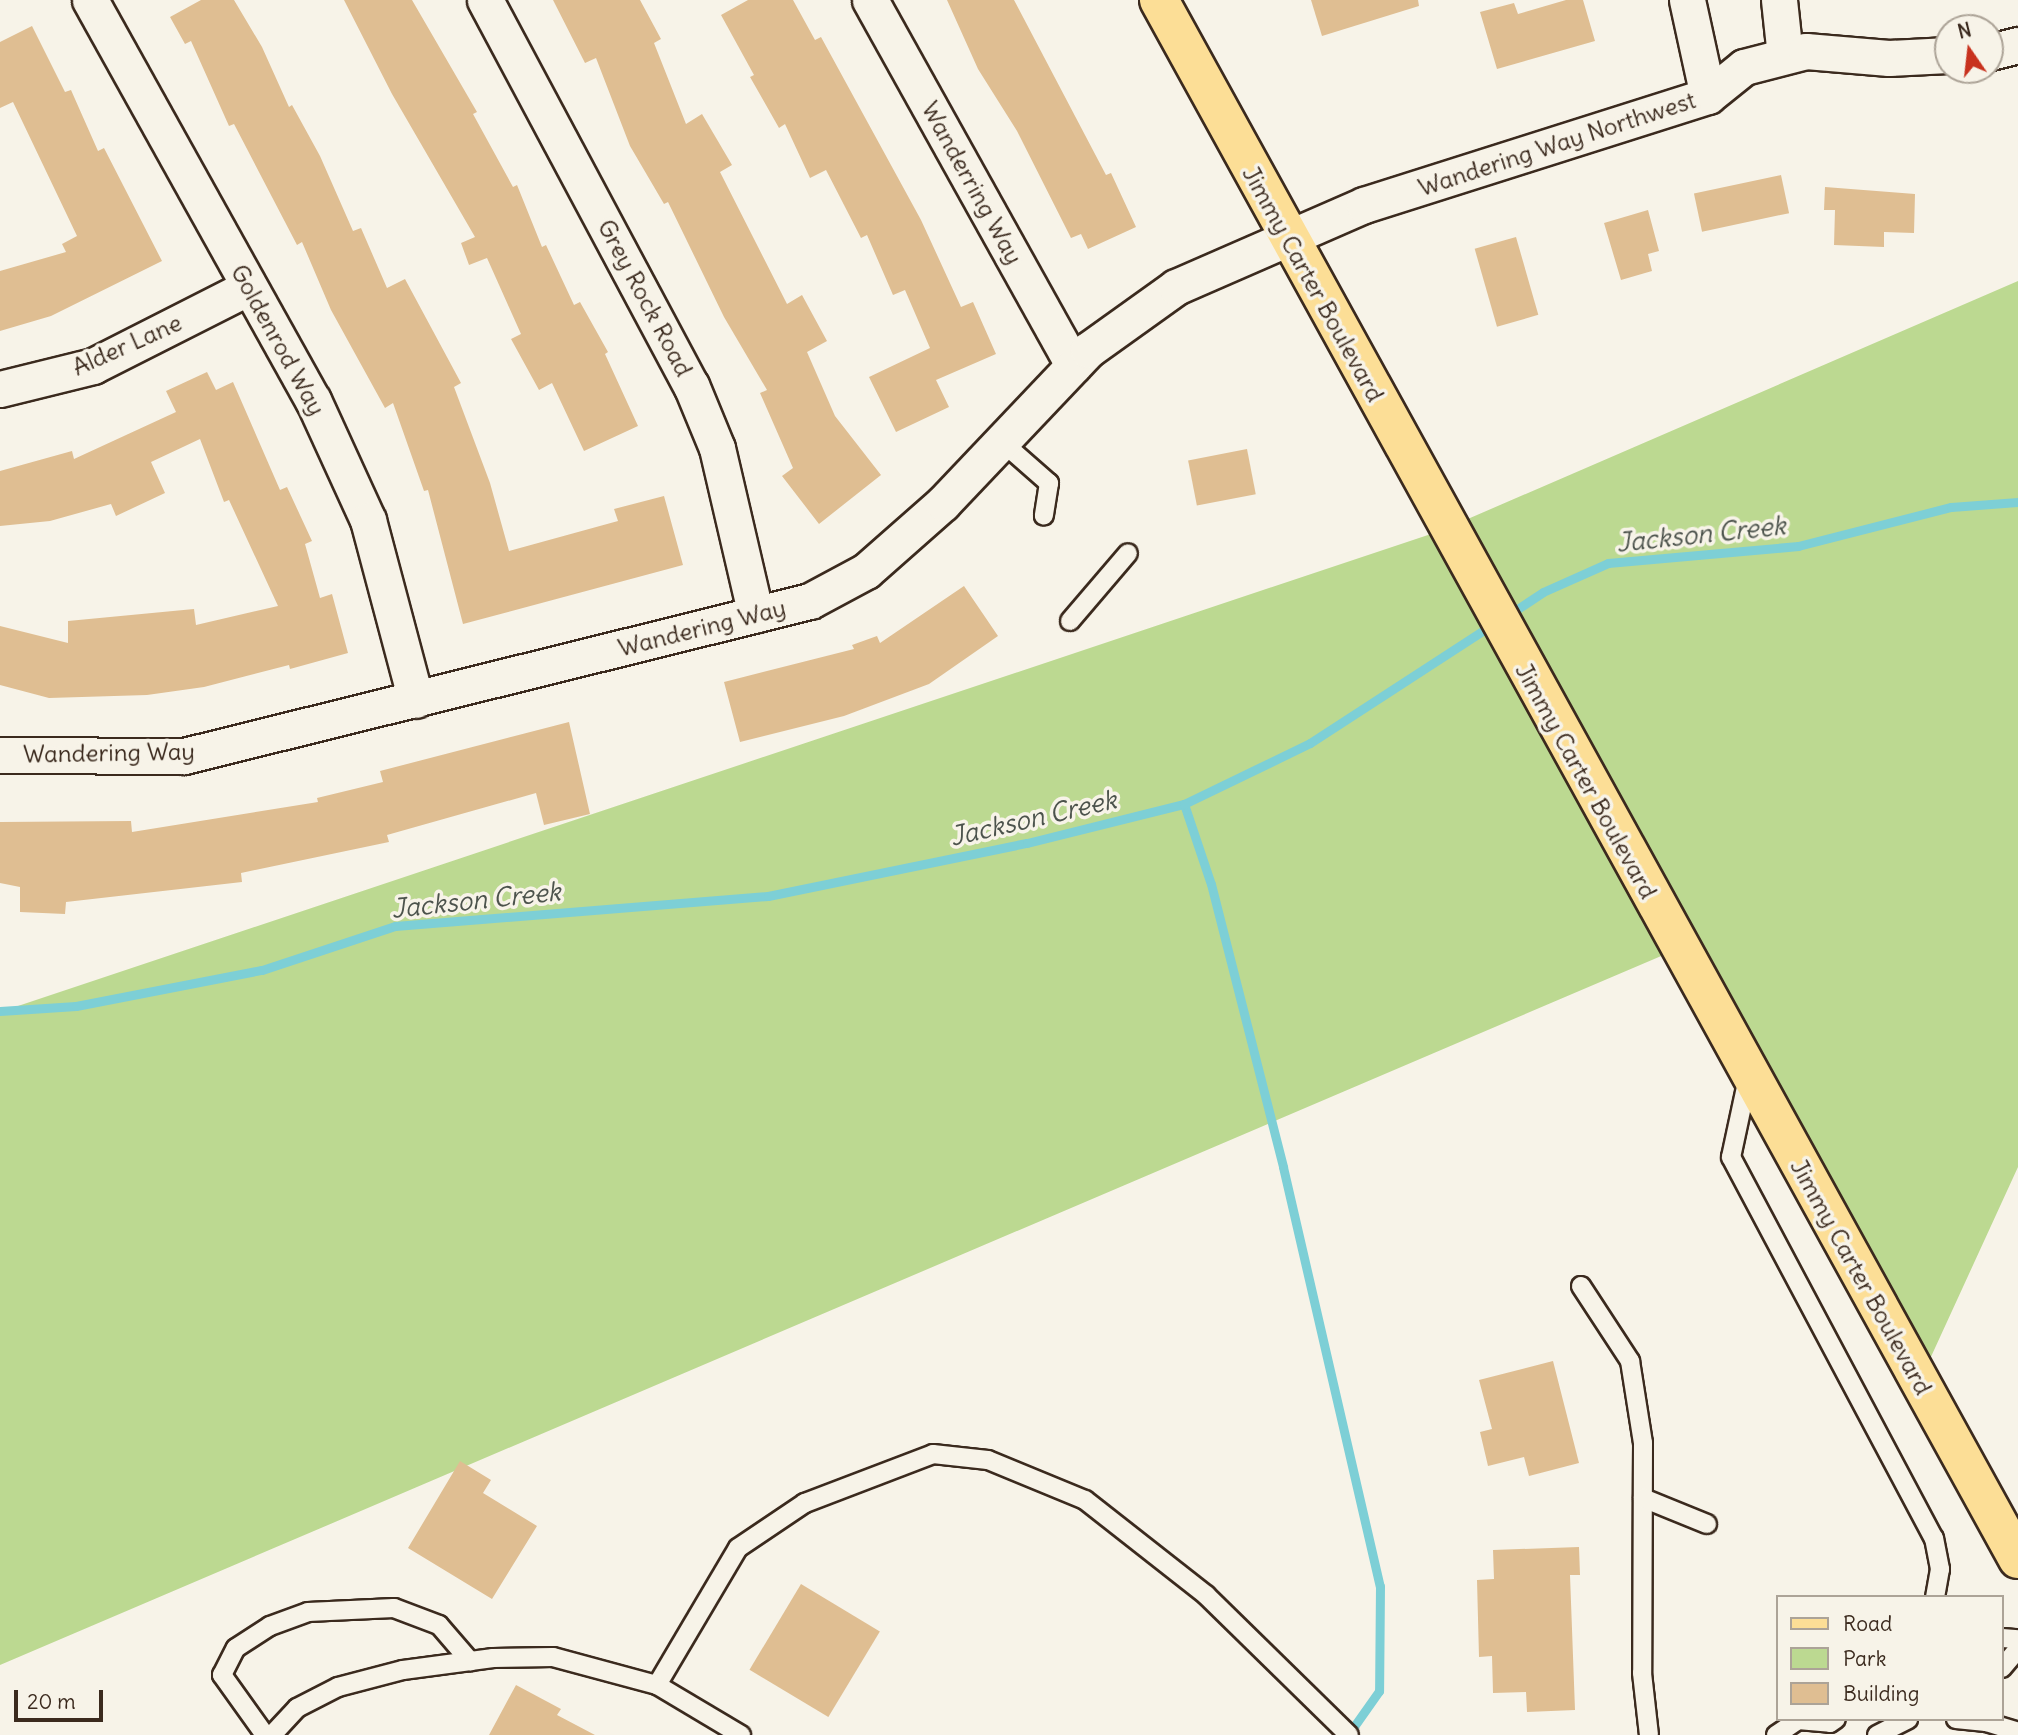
<!DOCTYPE html>
<html>
<head>
<meta charset="utf-8">
<style>
  body { margin:0 }
  #map { position:relative; width:2018px; height:1735px; overflow:hidden; background:#f7f3e8; font-family:Delius,sans-serif }
  div>[style] { position:absolute }
  .green>* { inset:0; background:#bcd991 }
  .stream>* { height:9px; margin:-4.5px; padding:0 4.5px; transform-origin:4.5px; border-radius:4.5px; background:#7dcfd6 }
  .building>* { inset:0; background:#dfbe92; transform-origin:0 0 }
  .roads { filter:drop-shadow(2px 0 #3b2a1e) drop-shadow(-2px 0 #3b2a1e) drop-shadow(0 2px #3b2a1e) drop-shadow(0 -2px #3b2a1e) }
  .lane>* { height:18px; margin:-9px; padding:0 9px; transform-origin:9px; border-radius:9px; background:#f7f3e8 }
  .street>* { height:35px; margin:-17.5px; padding:0 17.5px; transform-origin:17.5px; border-radius:17.5px; background:#f7f3e8 }
  .primary>* { height:38px; margin:-19px; padding:0 19px; transform-origin:19px; border-radius:19px; background:#fcde96 }
  span { translate:-50% -50%; white-space:nowrap; text-align:center; line-height:1.15; -webkit-text-stroke:7px #f7f3e8; paint-order:stroke }
  .street-label { font-size:24px; color:#3b2a1e }
  .water-label { font-size:26px; color:#4c534c; font-style:italic }
  .legend { position:absolute; left:1776px; top:1595px; width:228px; height:126px; box-sizing:border-box; background:#f7f3e8; border:2px solid #aca397; margin:0; padding:9px 12px; list-style:none; font-size:21px; color:#3b2a1e }
  .legend li { display:flex; align-items:center; gap:14px; height:35px }
  .legend b { width:35px; border:2px solid #aca397 }
  .north { position:absolute; left:1934px; top:14px; width:70px; height:70px; box-sizing:border-box; background:#f7f3e8; border:2px solid #aca397; border-radius:50%; rotate:346deg; font-size:19px; font-weight:700; line-height:28px; text-align:center; color:#3b2a1e }
  .north::after { content:''; display:block; margin:auto; width:24px; height:32px; background:#c8321e; clip-path:polygon(50% 0,100% 100%,50% 72%,0 100%) }
  .scale { position:absolute; left:14px; top:1690px; width:89px; height:32px; box-sizing:border-box; border:4px solid #3b2a1e; border-top:0; padding-left:9px; font-size:21px; line-height:24px; white-space:nowrap; color:#3b2a1e; -webkit-text-stroke:5px #f7f3e8; paint-order:stroke }
</style>
</head>
<body>
<div id="map">
  <div class="green">
    <i style="clip-path:polygon(2018px 281px,2018px 1167px,1913px 1396px,1680px 948px,0 1665px,0 1012px,1440px 531px)"></i>
  </div>
  <div class="stream">
    <i style="left:1507px;top:616px;width:43px;rotate:-33.7deg"></i>
    <i style="left:1543px;top:592px;width:71px;rotate:-24deg"></i>
    <i style="left:1608px;top:563px;width:191px;rotate:-5.1deg"></i>
    <i style="left:1798px;top:546px;width:158px;rotate:-14.3deg"></i>
    <i style="left:1951px;top:507px;width:67px;rotate:-4.3deg"></i>
    <i style="left:1184px;top:804px;width:84px;rotate:71.4deg"></i>
    <i style="left:1211px;top:884px;width:292px;rotate:75.7deg"></i>
    <i style="left:1283px;top:1167px;width:430px;rotate:77deg"></i>
    <i style="left:1380px;top:1586px;width:105px;rotate:90.5deg"></i>
    <i style="left:1379px;top:1691px;width:54px;rotate:125.2deg"></i>
    <i style="left:0;top:1011px;width:76px;rotate:-3.8deg"></i>
    <i style="left:76px;top:1006px;width:189px;rotate:-11deg"></i>
    <i style="left:262px;top:970px;width:140px;rotate:-18.3deg"></i>
    <i style="left:395px;top:926px;width:374px;rotate:-4.6deg"></i>
    <i style="left:768px;top:896px;width:264px;rotate:-11.6deg"></i>
    <i style="left:1027px;top:843px;width:162px;rotate:-14deg"></i>
    <i style="left:1184px;top:804px;width:140px;rotate:-25.8deg"></i>
    <i style="left:1310px;top:743px;width:217px;rotate:-33deg"></i>
  </div>
  <div class="building">
    <i style="clip-path:polygon(201px 0,234px 0,262px 47px,289px 107px,292px 105px,320px 156px,353px 231px,361px 228px,387px 288px,405px 279px,461px 383px,454px 387px,490px 483px,509px 551px,618px 521px,614px 509px,664px 496px,683px 565px,463px 624px,428px 490px,424px 491px,393px 403px,385px 408px,331px 310px,302px 242px,297px 245px,234px 124px,229px 126px,191px 41px,185px 44px,170px 17px)"></i>
    <i style="clip-path:polygon(344px 0,412px 0,477px 112px,473px 114px,513px 187px,517px 185px,542px 247px,546px 245px,574px 305px,580px 302px,608px 352px,605px 354px,638px 426px,584px 451px,552px 383px,539px 390px,511px 339px,521px 334px,487px 258px,469px 265px,461px 243px,475px 237px,392px 94px)"></i>
    <i style="clip-path:polygon(553px 0,640px 0,661px 39px,654px 43px,686px 124px,702px 114px,732px 165px,720px 172px,787px 304px,802px 295px,827px 341px,807px 352px,835px 416px,881px 475px,819px 524px,782px 476px,793px 468px,760px 393px,767px 390px,724px 317px,668px 202px,664px 204px,630px 146px,596px 58px,585px 63px)"></i>
    <i style="clip-path:polygon(748px 0,793px 0,815px 40px,821px 37px,921px 220px,961px 307px,973px 302px,996px 354px,936px 380px,949px 407px,896px 432px,869px 377px,930px 348px,905px 290px,893px 295px,867px 235px,861px 238px,826px 170px,810px 178px,785px 124px,779px 128px,750px 77px,754px 75px,721px 15px)"></i>
    <i style="clip-path:polygon(947px 0,1014px 0,1106px 175px,1111px 173px,1136px 227px,1088px 249px,1081px 234px,1071px 238px,1017px 131px,978px 69px)"></i>
    <i style="clip-path:polygon(1311px 0,1418px 0,1419px 6px,1322px 36px)"></i>
    <i style="clip-path:polygon(1566px 0,1583px 0,1595px 41px,1497px 69px,1480px 12px,1514px 3px,1518px 14px)"></i>
    <i style="clip-path:polygon(32px 26px,65px 92px,71px 90px,98px 151px,104px 148px,162px 261px,51px 316px,0 331px,0 271px,66px 252px,62px 244px,77px 236px,13px 102px,0 108px,0 42px)"></i>
    <i style="left:1781px;top:175px;width:39px;height:89px;rotate:78deg"></i>
    <i style="clip-path:polygon(1825px 187px,1915px 194px,1914px 233px,1884px 232px,1884px 247px,1834px 245px,1835px 210px,1824px 210px)"></i>
    <i style="clip-path:polygon(1648px 210px,1659px 251px,1648px 254px,1652px 271px,1621px 280px,1604px 223px)"></i>
    <i style="left:1516px;top:237px;width:81px;height:43px;rotate:74deg"></i>
    <i style="clip-path:polygon(207px 372px,216px 390px,233px 382px,280px 490px,287px 487px,312px 541px,305px 544px,320px 598px,332px 594px,348px 653px,290px 669px,289px 665px,204px 687px,147px 695px,49px 698px,0 685px,0 626px,68px 643px,68px 621px,194px 609px,196px 625px,278px 606px,229px 500px,224px 502px,200px 439px,151px 462px,165px 493px,116px 516px,111px 504px,50px 521px,0 526px,0 471px,72px 451px,74px 459px,176px 412px,166px 391px)"></i>
    <i style="left:1247px;top:449px;width:46px;height:60px;rotate:79deg"></i>
    <i style="clip-path:polygon(964px 586px,998px 636px,929px 684px,844px 716px,740px 742px,724px 682px,854px 649px,852px 645px,877px 636px,880px 643px)"></i>
    <i style="clip-path:polygon(569px 722px,590px 814px,544px 825px,536px 793px,387px 835px,389px 842px,241px 873px,242px 882px,66px 902px,65px 914px,20px 912px,20px 887px,0 883px,0 822px,131px 821px,132px 832px,318px 802px,317px 798px,383px 782px,380px 771px)"></i>
    <i style="clip-path:polygon(1553px 1361px,1579px 1463px,1529px 1476px,1524px 1457px,1488px 1466px,1480px 1432px,1492px 1429px,1479px 1380px)"></i>
    <i style="clip-path:polygon(460px 1461px,491px 1480px,483px 1493px,537px 1526px,492px 1599px,408px 1548px)"></i>
    <i style="clip-path:polygon(1579px 1547px,1580px 1575px,1570px 1575px,1575px 1710px,1527px 1712px,1526px 1692px,1493px 1693px,1492px 1656px,1479px 1657px,1477px 1580px,1494px 1579px,1493px 1550px)"></i>
    <i style="left:801px;top:1584px;width:92px;height:100px;rotate:31deg"></i>
    <i style="clip-path:polygon(516px 1685px,561px 1709px,557px 1715px,595px 1735px,489px 1735px)"></i>
  </div>
  <div class="roads">
    <div class="lane">
      <i style="left:1001px;top:441px;width:64px;rotate:41.2deg"></i>
      <i style="left:1049px;top:483px;width:33px;rotate:99deg"></i>
      <i style="left:1070px;top:621px;width:89px;rotate:-49.5deg"></i>
      <i style="left:1748px;top:1078px;width:81px;rotate:102.1deg"></i>
      <i style="left:1731px;top:1157px;width:432px;rotate:62deg"></i>
      <i style="left:1934px;top:1538px;width:32px;rotate:79deg"></i>
      <i style="left:1940px;top:1569px;width:28px;rotate:100deg"></i>
      <i style="left:1581px;top:1286px;width:90px;rotate:56.8deg"></i>
      <i style="left:1630px;top:1361px;width:83px;rotate:81deg"></i>
      <i style="left:1643px;top:1443px;width:230px;rotate:90.2deg"></i>
      <i style="left:1642px;top:1673px;width:62px;rotate:83.6deg"></i>
      <i style="left:1643px;top:1498px;width:69px;rotate:22.1deg"></i>
      <i style="left:2002px;top:1638px;width:16px;rotate:4deg"></i>
      <i style="left:2002px;top:1668px;width:25px;rotate:-50deg"></i>
      <i style="left:657px;top:1685px;width:159px;rotate:-59.4deg"></i>
      <i style="left:738px;top:1548px;width:81px;rotate:-33.9deg"></i>
      <i style="left:805px;top:1503px;width:137px;rotate:-20.9deg"></i>
      <i style="left:933px;top:1454px;width:55px;rotate:6.2deg"></i>
      <i style="left:988px;top:1460px;width:105px;rotate:22.4deg"></i>
      <i style="left:1085px;top:1500px;width:154px;rotate:38.1deg"></i>
      <i style="left:1206px;top:1595px;width:200px;rotate:44.4deg"></i>
      <i style="left:1956px;top:1719px;width:30px;rotate:6deg"></i>
      <i style="left:1986px;top:1722px;width:34px;rotate:17deg"></i>
      <i style="left:265px;top:1735px;width:74px;rotate:-125.6deg"></i>
      <i style="left:222px;top:1675px;width:30px;rotate:-63deg"></i>
      <i style="left:236px;top:1648px;width:40px;rotate:-32.9deg"></i>
      <i style="left:270px;top:1626px;width:40px;rotate:-20.2deg"></i>
      <i style="left:308px;top:1612px;width:86px;rotate:-2.7deg"></i>
      <i style="left:394px;top:1608px;width:48px;rotate:20.7deg"></i>
      <i style="left:439px;top:1625px;width:48px;rotate:49.3deg"></i>
      <i style="left:272px;top:1735px;width:37px;rotate:-47deg"></i>
      <i style="left:297px;top:1708px;width:46px;rotate:-27.1deg"></i>
      <i style="left:338px;top:1687px;width:67px;rotate:-14.7deg"></i>
      <i style="left:403px;top:1670px;width:91px;rotate:-7.6deg"></i>
      <i style="left:493px;top:1658px;width:60px;rotate:-1deg"></i>
      <i style="left:553px;top:1657px;width:108px;rotate:15.1deg"></i>
      <i style="left:657px;top:1685px;width:98px;rotate:30.8deg"></i>
      <i style="left:1776px;top:1735px;width:27px;rotate:-34deg"></i>
      <i style="left:1798px;top:1720px;width:32px;rotate:5deg"></i>
      <i style="left:1830px;top:1723px;width:7px;rotate:-34deg"></i>
      <i style="left:1877px;top:1735px;width:35px;rotate:-27deg"></i>
    </div>
    <div class="street">
      <i style="left:90px;top:0;width:458px;rotate:60.9deg"></i>
      <i style="left:313px;top:400px;width:132px;rotate:65.4deg"></i>
      <i style="left:368px;top:520px;width:186px;rotate:75.1deg"></i>
      <i style="left:485px;top:0;width:437px;rotate:61.9deg"></i>
      <i style="left:691px;top:385px;width:68px;rotate:67.6deg"></i>
      <i style="left:717px;top:448px;width:171px;rotate:76.9deg"></i>
      <i style="left:870px;top:0;width:418px;rotate:60.9deg"></i>
      <i style="left:1687px;top:0;width:98px;rotate:77.7deg"></i>
      <i style="left:1779px;top:0;width:56px;rotate:83.9deg"></i>
      <i style="left:1990px;top:52px;width:29px;rotate:-14deg"></i>
      <i style="left:0;top:389px;width:96px;rotate:-13.9deg"></i>
      <i style="left:93px;top:366px;width:175px;rotate:-26.9deg"></i>
      <i style="left:0;top:755px;width:184px;rotate:0.3deg"></i>
      <i style="left:184px;top:756px;width:645px;rotate:-13.91deg"></i>
      <i style="left:810px;top:601px;width:64px;rotate:-28.2deg"></i>
      <i style="left:866px;top:571px;width:103px;rotate:-41.4deg"></i>
      <i style="left:943px;top:503px;width:211px;rotate:-46.5deg"></i>
      <i style="left:1088px;top:350px;width:108px;rotate:-35.6deg"></i>
      <i style="left:1176px;top:287px;width:205px;rotate:-23.6deg"></i>
      <i style="left:1364px;top:205px;width:361px;rotate:-17.6deg"></i>
      <i style="left:1708px;top:96px;width:46px;rotate:-38.9deg"></i>
      <i style="left:1744px;top:67px;width:64px;rotate:-14.5deg"></i>
      <i style="left:1806px;top:51px;width:83px;rotate:4.8deg"></i>
      <i style="left:1889px;top:58px;width:59px;rotate:-2.9deg"></i>
    </div>
    <div class="primary">
      <i style="left:1159px;top:0;width:1780px;rotate:61.15deg"></i>
    </div>
  </div>
  <div class="street-label">
    <span style="left:1557px;top:144px;rotate:-18deg">Wandering Way Northwest</span>
    <span style="left:972px;top:183px;rotate:61deg">Wanderring Way</span>
    <span style="left:1313px;top:284px;rotate:61deg">Jimmy Carter Boulevard</span>
    <span style="left:645px;top:298px;rotate:62deg">Grey Rock Road</span>
    <span style="left:278px;top:340px;rotate:61deg">Goldenrod Way</span>
    <span style="left:127px;top:345px;rotate:-24deg">Alder Lane</span>
    <span style="left:702px;top:628px;rotate:-14deg">Wandering Way</span>
    <span style="left:109px;top:753px;rotate:-1deg">Wandering Way</span>
    <span style="left:1586px;top:781px;rotate:61deg">Jimmy Carter Boulevard</span>
    <span style="left:1861px;top:1277px;rotate:61deg">Jimmy Carter Boulevard</span>
  </div>
  <div class="water-label">
    <span style="left:1701px;top:534px;rotate:-6deg">Jackson Creek</span>
    <span style="left:1033px;top:818px;rotate:-13deg">Jackson Creek</span>
    <span style="left:476px;top:900px;rotate:-6deg">Jackson Creek</span>
  </div>
  <ul class="legend">
  <li><b style="height:9px;background:#fcde96"></b>Road</li>
  <li><b style="height:19px;background:#bcd991"></b>Park</li>
  <li><b style="height:19px;background:#dfbe92"></b>Building</li>
  </ul>
  <div class="north">N</div>
  <div class="scale">20 m</div>
</div>
</body>
</html>
